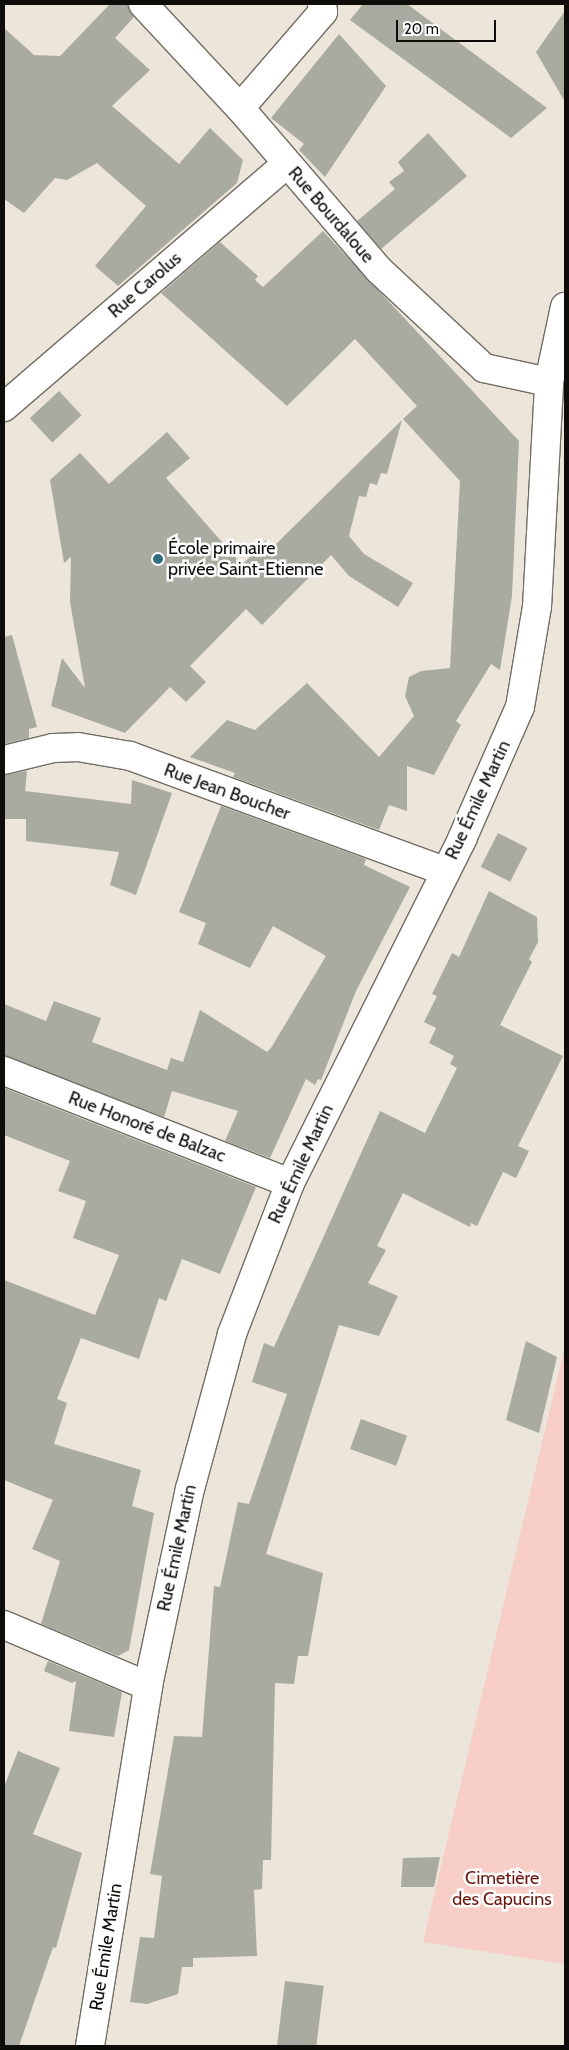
<!DOCTYPE html>
<html>
<head>
<meta charset="utf-8">
<style>
  body { margin:0 }
  #map { position:relative; width:569px; height:2050px; overflow:hidden; background:#ebe5da; font-family:Cabin,sans-serif }
  div>[style] { position:absolute }
  .green>* { inset:0; background:#f6cec7 }
  .building>* { inset:0; background:#aaaba0; transform-origin:0 0 }
  .roads { filter:drop-shadow(1px 0 #716d63) drop-shadow(-1px 0 #716d63) drop-shadow(0 1px #716d63) drop-shadow(0 -1px #716d63) }
  .minor>* { height:28px; margin:-14px; padding:0 14px; transform-origin:14px; border-radius:14px; background:#fff }
  .dots>* { width:14px; height:14px; translate:-50% -50%; box-sizing:border-box; border:2px solid #fff; border-radius:50% }
  span { translate:-50% -50%; white-space:nowrap; text-align:center; line-height:1.15; -webkit-text-stroke:5px #fff; paint-order:stroke }
  .street-label { font-size:18px; color:#0f0d0a }
  .poi-label { font-size:18px; color:#0f0d0a }
  .left { translate:0 -50%; text-align:left }
  .park-label { font-size:18px; color:#69170c }
  .frame { position:absolute; inset:0; border:5px solid #0f0d0a; pointer-events:none }
  .scale { position:absolute; left:396px; top:20px; width:100px; height:22px; box-sizing:border-box; border:2px solid #0f0d0a; border-top:0; padding-left:6px; font-size:15px; line-height:18px; white-space:nowrap; color:#0f0d0a; -webkit-text-stroke:4px #fff; paint-order:stroke }
</style>
</head>
<body>
<div id="map">
  <div class="green">
    <i style="clip-path:polygon(565px 1346px,565px 1964px,423px 1942px)"></i>
  </div>
  <div class="building">
    <i style="clip-path:polygon(110px 4px,128px 4px,134px 17px,115px 38px,150px 70px,112px 106px,179px 164px,210px 128px,243px 160px,237px 183px,118px 286px,95px 266px,146px 206px,97px 163px,67px 180px,55px 178px,24px 213px,4px 199px,4px 28px,34px 55px,60px 56px)"></i>
    <i style="clip-path:polygon(363px 4px,407px 4px,547px 108px,511px 138px,350px 20px)"></i>
    <i style="clip-path:polygon(565px 11px,565px 102px,536px 52px)"></i>
    <i style="clip-path:polygon(339px 34px,386px 86px,325px 177px,299px 150px,304px 144px,271px 118px)"></i>
    <i style="clip-path:polygon(428px 133px,467px 176px,381px 249px,357px 221px,395px 189px,389px 182px,404px 171px,398px 162px)"></i>
    <i style="clip-path:polygon(323px 231px,519px 441px,512px 596px,500px 670px,491px 664px,456px 721px,461px 725px,434px 775px,407px 766px,407px 811px,389px 805px,379px 830px,233px 777px,235px 773px,190px 757px,227px 720px,255px 730px,307px 683px,379px 757px,414px 716px,405px 696px,409px 677px,421px 671px,450px 668px,460px 481px,403px 419px,417px 406px,355px 339px,287px 406px,161px 293px,220px 242px,258px 276px,255px 280px,263px 287px)"></i>
    <i style="left:59px;top:391px;width:33px;height:40px;rotate:47deg"></i>
    <i style="clip-path:polygon(402px 420px,387px 474px,381px 473px,377px 485px,370px 483px,366px 497px,359px 496px,349px 536px,364px 554px,413px 583px,398px 607px,349px 576px,331px 555px,262px 625px,246px 609px,190px 666px,206px 682px,186px 702px,170px 687px,125px 733px,51px 706px,62px 658px,85px 688px,70px 602px,71px 557px,64px 563px,50px 480px,80px 453px,109px 484px,167px 432px,190px 458px,166px 478px,242px 565px,266px 540px,273px 547px)"></i>
    <i style="clip-path:polygon(12px 635px,37px 727px,29px 729px,29px 738px,4px 744px,4px 637px)"></i>
    <i style="clip-path:polygon(27px 771px,25px 791px,131px 804px,132px 780px,172px 793px,136px 895px,110px 885px,119px 852px,26px 841px,26px 819px,4px 819px,4px 775px)"></i>
    <i style="clip-path:polygon(221px 806px,366px 859px,364px 865px,410px 887px,356px 991px,321px 1080px,318px 1079px,315px 1085px,306px 1079px,270px 1158px,225px 1141px,238px 1111px,172px 1091px,164px 1117px,4px 1056px,4px 1004px,46px 1021px,54px 1001px,101px 1018px,92px 1042px,167px 1070px,171px 1058px,183px 1062px,200px 1010px,267px 1052px,271px 1048px,326px 956px,273px 926px,250px 968px,198px 944px,206px 923px,179px 912px)"></i>
    <i style="left:498px;top:833px;width:33px;height:38px;rotate:27deg"></i>
    <i style="clip-path:polygon(489px 891px,537px 917px,538px 942px,529px 959px,532px 962px,500px 1025px,563px 1056px,518px 1146px,529px 1151px,516px 1178px,503px 1172px,477px 1226px,471px 1223px,470px 1227px,403px 1193px,377px 1246px,386px 1250px,368px 1283px,398px 1296px,379px 1336px,339px 1325px,266px 1554px,323px 1573px,308px 1656px,298px 1656px,294px 1684px,275px 1683px,271px 1860px,263px 1860px,262px 1889px,254px 1890px,257px 1956px,193px 1958px,193px 1967px,182px 1967px,178px 1994px,147px 2004px,130px 2002px,140px 1937px,154px 1938px,162px 1876px,150px 1874px,174px 1736px,202px 1737px,214px 1586px,220px 1587px,238px 1502px,249px 1504px,287px 1394px,252px 1382px,264px 1343px,274px 1347px,380px 1111px,425px 1133px,457px 1068px,450px 1064px,454px 1056px,429px 1043px,436px 1028px,424px 1022px,437px 996px,432px 994px,452px 953px,459px 957px)"></i>
    <i style="clip-path:polygon(4px 1088px,256px 1187px,220px 1274px,182px 1259px,166px 1301px,159px 1298px,139px 1359px,81px 1338px,57px 1399px,67px 1403px,54px 1444px,141px 1470px,132px 1506px,154px 1513px,129px 1650px,118px 1656px,41px 1624px,60px 1561px,32px 1549px,53px 1500px,4px 1480px,4px 1280px,95px 1315px,119px 1255px,73px 1238px,86px 1201px,58px 1191px,70px 1161px,4px 1135px)"></i>
    <i style="clip-path:polygon(526px 1341px,557px 1357px,539px 1433px,506px 1420px)"></i>
    <i style="left:361px;top:1419px;width:49px;height:32px;rotate:20deg"></i>
    <i style="clip-path:polygon(48px 1661px,122px 1692px,114px 1737px,69px 1731px,76px 1681px,72px 1683px,44px 1671px)"></i>
    <i style="clip-path:polygon(18px 1751px,60px 1768px,33px 1834px,82px 1853px,56px 1948px,53px 1947px,19px 2046px,4px 2046px,4px 1787px)"></i>
    <i style="clip-path:polygon(440px 1857px,434px 1887px,401px 1887px,403px 1858px)"></i>
    <i style="left:285px;top:1981px;width:39px;height:65px;rotate:7deg"></i>
  </div>
  <div class="roads">
    <div class="minor">
      <i style="left:143px;top:4px;width:142px;rotate:47deg"></i>
      <i style="left:240px;top:108px;width:213px;rotate:49.4deg"></i>
      <i style="left:379px;top:270px;width:144px;rotate:43deg"></i>
      <i style="left:484px;top:368px;width:66px;rotate:12.2deg"></i>
      <i style="left:240px;top:108px;width:127px;rotate:-49.2deg"></i>
      <i style="left:323px;top:12px;width:8px;rotate:-97deg"></i>
      <i style="left:4px;top:407px;width:373px;rotate:-40.7deg"></i>
      <i style="left:4px;top:760px;width:50px;rotate:-13.8deg"></i>
      <i style="left:53px;top:748px;width:25px;rotate:-2deg"></i>
      <i style="left:78px;top:747px;width:53px;rotate:9.8deg"></i>
      <i style="left:130px;top:756px;width:335px;rotate:20.1deg"></i>
      <i style="left:4px;top:1071px;width:307px;rotate:21.4deg"></i>
      <i style="left:4px;top:1625px;width:156px;rotate:23deg"></i>
      <i style="left:90px;top:2046px;width:365px;rotate:-80.8deg"></i>
      <i style="left:148px;top:1686px;width:201px;rotate:-78deg"></i>
      <i style="left:190px;top:1489px;width:161px;rotate:-74.8deg"></i>
      <i style="left:232px;top:1334px;width:162px;rotate:-69deg"></i>
      <i style="left:290px;top:1183px;width:385px;rotate:-63.4deg"></i>
      <i style="left:462px;top:839px;width:144px;rotate:-66.3deg"></i>
      <i style="left:520px;top:707px;width:101px;rotate:-80.4deg"></i>
      <i style="left:537px;top:607px;width:225px;rotate:-86.9deg"></i>
      <i style="left:549px;top:382px;width:77px;rotate:-78deg"></i>
    </div>
  </div>
  <div class="dots">
    <i style="left:158px;top:559px;background:#306e84"></i>
  </div>
  <div class="street-label">
    <span style="left:331px;top:215px;rotate:49deg">Rue Bourdaloue</span>
    <span style="left:145px;top:285px;rotate:-41deg">Rue Carolus</span>
    <span style="left:227px;top:792px;rotate:20deg">Rue Jean Boucher</span>
    <span style="left:478px;top:800px;rotate:-65deg">Rue Émile Martin</span>
    <span style="left:147px;top:1127px;rotate:21deg">Rue Honoré de Balzac</span>
    <span style="left:301px;top:1164px;rotate:-65deg">Rue Émile Martin</span>
    <span style="left:177px;top:1548px;rotate:-78deg">Rue Émile Martin</span>
    <span style="left:106px;top:1947px;rotate:-81deg">Rue Émile Martin</span>
  </div>
  <div class="poi-label">
    <span class="left" style="left:168px;top:559px">École primaire<br>privée Saint-Etienne</span>
  </div>
  <div class="park-label">
    <span style="left:502px;top:1889px">Cimetière<br>des Capucins</span>
  </div>
  <div class="frame"></div>
  <div class="scale">20 m</div>
</div>
</body>
</html>
